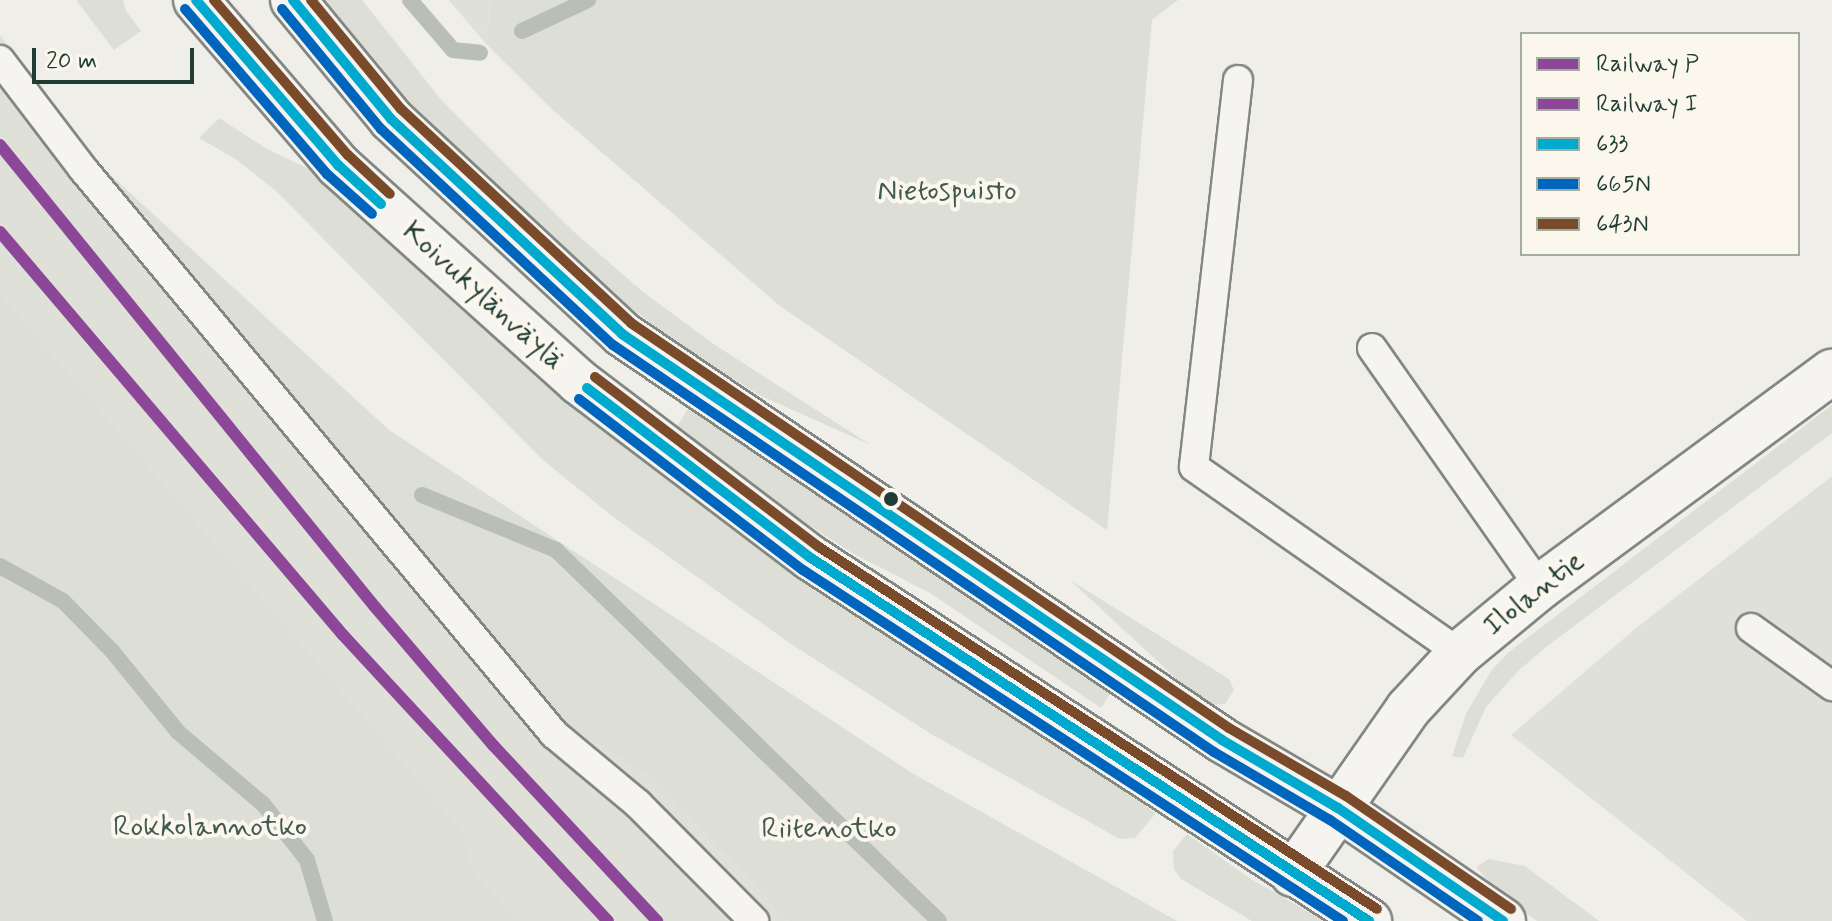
<!DOCTYPE html>
<html>
<head>
<meta charset="utf-8">
<style>
  body { margin:0 }
  #map { position:relative; width:1832px; height:921px; overflow:hidden; background:#efeee8; font-family:Mynerve,sans-serif }
  div>[style] { position:absolute }
  .built>* { inset:0; background:#dfe0d7 }
  .green>* { inset:0; background:#dddfd6 }
  .stream>* { height:16px; margin:-8px; padding:0 8px; transform-origin:8px; border-radius:8px; background:#b9bfb6 }
  .roads { filter:drop-shadow(2px 0 #828783) drop-shadow(-2px 0 #828783) drop-shadow(0 2px #828783) drop-shadow(0 -2px #828783) }
  .service>* { height:28px; margin:-14px; padding:0 14px; transform-origin:14px; border-radius:14px; background:#f5f4f0 }
  .minor>* { height:44px; margin:-22px; padding:0 22px; transform-origin:22px; border-radius:22px; background:#f5f4f0 }
  .primary>* { height:44px; margin:-22px; padding:0 22px; transform-origin:22px; border-radius:22px; background:#f5f4f0 }
  .bus-1>* { height:10px; margin:-5px; padding:0 5px; transform-origin:5px; border-radius:5px; background:#00a9ce }
  .bus-2>* { height:10px; margin:-5px; padding:0 5px; transform-origin:5px; border-radius:5px; background:#0065bd }
  .bus-3>* { height:10px; margin:-5px; padding:0 5px; transform-origin:5px; border-radius:5px; background:#7a4b2a }
  .rail-1>* { height:12px; margin:-6px; padding:0 6px; transform-origin:6px; border-radius:6px; background:#8c4799 }
  .rail-2>* { height:12px; margin:-6px; padding:0 6px; transform-origin:6px; border-radius:6px; background:#8c4799 }
  .dots>* { width:22px; height:22px; translate:-50% -50%; box-sizing:border-box; border:4px solid #fbf7ec; border-radius:50% }
  span { translate:-50% -50%; white-space:nowrap; text-align:center; line-height:1.15; -webkit-text-stroke:8px #fbf7ec; paint-order:stroke }
  .park-label { font-size:30px; color:#425b52 }
  .street-label { font-size:30px; color:#1f3d34 }
  .legend { position:absolute; left:1520px; top:32px; width:280px; height:224px; box-sizing:border-box; background:#fbf7ec; border:2px solid #a3ada2; margin:0; padding:10px 14px; list-style:none; font-size:24px; color:#1f3d34 }
  .legend li { display:flex; align-items:center; gap:16px; height:40px }
  .legend b { width:40px; border:2px solid #a3ada2 }
  .scale { position:absolute; left:32px; top:48px; width:162px; height:36px; box-sizing:border-box; border:4px solid #1f3d34; border-top:0; padding-left:10px; font-size:24px; line-height:28px; white-space:nowrap; color:#1f3d34; -webkit-text-stroke:6px #fbf7ec; paint-order:stroke }
</style>
</head>
<body>
<div id="map">
  <div class="built">
    <i style="clip-path:polygon(449px 0,491px 0,486px 44px)"></i>
    <i style="clip-path:polygon(0 35px,93px 159px,564px 724px,652px 778px,788px 921px,427px 921px,0 432px)"></i>
    <i style="clip-path:polygon(1832px 476px,1832px 921px,1747px 921px,1511px 735px,1636px 628px)"></i>
  </div>
  <div class="green">
    <i style="clip-path:polygon(76px 0,123px 0,126px 11px,141px 31px,114px 50px)"></i>
    <i style="clip-path:polygon(308px 0,362px 0,443px 102px,573px 231px,643px 292px,715px 345px,871px 445px,759px 395px,685px 348px,620px 300px,460px 163px)"></i>
    <i style="clip-path:polygon(491px 0,1178px 0,1152px 20px,1107px 530px,780px 306px,554px 111px,486px 44px)"></i>
    <i style="clip-path:polygon(219px 118px,267px 149px,319px 174px,837px 597px,1156px 813px,1135px 838px,1120px 839px,931px 734px,791px 644px,612px 516px,543px 460px,276px 191px,237px 160px,199px 138px)"></i>
    <i style="clip-path:polygon(93px 159px,389px 430px,912px 773px,1177px 921px,788px 921px,652px 778px,564px 724px)"></i>
    <i style="clip-path:polygon(0 294px,462px 832px,473px 873px,519px 921px,0 921px)"></i>
    <i style="clip-path:polygon(690px 405px,1112px 690px,1101px 708px,930px 593px,852px 553px,743px 482px,676px 428px)"></i>
    <i style="clip-path:polygon(1832px 405px,1832px 433px,1550px 644px,1519px 670px,1486px 707px,1463px 758px,1452px 756px,1466px 714px,1491px 671px,1509px 652px)"></i>
    <i style="clip-path:polygon(1070px 580px,1229px 679px,1234px 690px,1225px 704px,1214px 705px,1195px 696px)"></i>
    <i style="clip-path:polygon(1187px 834px,1251px 879px,1324px 921px,1252px 921px,1181px 879px,1174px 869px,1173px 851px)"></i>
    <i style="clip-path:polygon(1489px 859px,1525px 866px,1599px 921px,1537px 921px,1499px 893px,1476px 867px)"></i>
  </div>
  <div class="stream">
    <i style="left:410px;top:0;width:66px;rotate:49.3deg"></i>
    <i style="left:453px;top:50px;width:27px;rotate:6deg"></i>
    <i style="left:522px;top:31px;width:73px;rotate:-25.2deg"></i>
    <i style="left:422px;top:495px;width:145px;rotate:22.3deg"></i>
    <i style="left:556px;top:550px;width:533px;rotate:44.09deg"></i>
    <i style="left:0;top:566px;width:72px;rotate:29.1deg"></i>
    <i style="left:63px;top:601px;width:70px;rotate:45.6deg"></i>
    <i style="left:112px;top:651px;width:104px;rotate:50.8deg"></i>
    <i style="left:178px;top:732px;width:111px;rotate:40.3deg"></i>
    <i style="left:263px;top:804px;width:71px;rotate:51.8deg"></i>
    <i style="left:307px;top:860px;width:64px;rotate:73.6deg"></i>
  </div>
  <div class="roads">
    <div class="service">
      <i style="left:0;top:60px;width:137px;rotate:52.7deg"></i>
      <i style="left:83px;top:169px;width:736px;rotate:50.18deg"></i>
      <i style="left:554px;top:734px;width:109px;rotate:39.8deg"></i>
      <i style="left:638px;top:804px;width:165px;rotate:45.2deg"></i>
      <i style="left:1238px;top:80px;width:389px;rotate:96.5deg"></i>
      <i style="left:1194px;top:467px;width:325px;rotate:35deg"></i>
      <i style="left:1372px;top:348px;width:292px;rotate:54.9deg"></i>
      <i style="left:1751px;top:628px;width:100px;rotate:35.6deg"></i>
    </div>
    <div class="minor">
      <i style="left:1293px;top:874px;width:201px;rotate:-55.1deg"></i>
      <i style="left:1408px;top:709px;width:76px;rotate:-47.1deg"></i>
      <i style="left:1460px;top:653px;width:104px;rotate:-39.5deg"></i>
      <i style="left:1540px;top:587px;width:363px;rotate:-36.4deg"></i>
    </div>
    <div class="primary">
      <i style="left:196px;top:0;width:218px;rotate:49.3deg"></i>
      <i style="left:338px;top:165px;width:324px;rotate:42deg"></i>
      <i style="left:579px;top:382px;width:291px;rotate:37.2deg"></i>
      <i style="left:811px;top:558px;width:666px;rotate:33.05deg"></i>
      <i style="left:293px;top:0;width:154px;rotate:50.5deg"></i>
      <i style="left:391px;top:119px;width:316px;rotate:42.9deg"></i>
      <i style="left:622px;top:334px;width:724px;rotate:34.08deg"></i>
      <i style="left:1222px;top:740px;width:134px;rotate:30.4deg"></i>
      <i style="left:1338px;top:808px;width:200px;rotate:34.4deg"></i>
    </div>
  </div>
  <div class="bus-1">
    <i style="left:196px;top:0;width:218px;rotate:49.3deg"></i>
    <i style="left:338px;top:165px;width:58px;rotate:42.2deg"></i>
    <i style="left:293px;top:0;width:154px;rotate:50.5deg"></i>
    <i style="left:391px;top:119px;width:316px;rotate:42.9deg"></i>
    <i style="left:622px;top:334px;width:724px;rotate:34.08deg"></i>
    <i style="left:1222px;top:740px;width:134px;rotate:30.4deg"></i>
    <i style="left:1338px;top:808px;width:200px;rotate:34.4deg"></i>
    <i style="left:587px;top:388px;width:281px;rotate:37.2deg"></i>
    <i style="left:811px;top:558px;width:666px;rotate:33.05deg"></i>
  </div>
  <div class="bus-2">
    <i style="left:185px;top:9px;width:218px;rotate:49.3deg"></i>
    <i style="left:327px;top:174px;width:60px;rotate:41.6deg"></i>
    <i style="left:282px;top:9px;width:156px;rotate:50.5deg"></i>
    <i style="left:381px;top:129px;width:317px;rotate:43deg"></i>
    <i style="left:613px;top:345px;width:726px;rotate:34.11deg"></i>
    <i style="left:1214px;top:752px;width:134px;rotate:30.4deg"></i>
    <i style="left:1330px;top:820px;width:179px;rotate:34.3deg"></i>
    <i style="left:579px;top:399px;width:282px;rotate:37.4deg"></i>
    <i style="left:803px;top:570px;width:644px;rotate:33.02deg"></i>
  </div>
  <div class="bus-3">
    <i style="left:214px;top:0;width:205px;rotate:49.2deg"></i>
    <i style="left:348px;top:155px;width:57px;rotate:42.9deg"></i>
    <i style="left:311px;top:0;width:141px;rotate:50.5deg"></i>
    <i style="left:401px;top:109px;width:314px;rotate:42.9deg"></i>
    <i style="left:631px;top:323px;width:722px;rotate:34.11deg"></i>
    <i style="left:1229px;top:728px;width:135px;rotate:30.2deg"></i>
    <i style="left:1346px;top:796px;width:200px;rotate:34.4deg"></i>
    <i style="left:595px;top:377px;width:281px;rotate:37.2deg"></i>
    <i style="left:819px;top:547px;width:665px;rotate:32.97deg"></i>
  </div>
  <div class="rail-1">
    <i style="left:0;top:145px;width:595px;rotate:50.93deg"></i>
    <i style="left:375px;top:607px;width:182px;rotate:49.5deg"></i>
    <i style="left:493px;top:745px;width:241px;rotate:47deg"></i>
  </div>
  <div class="rail-2">
    <i style="left:0;top:232px;width:529px;rotate:49.6deg"></i>
    <i style="left:343px;top:635px;width:390px;rotate:47.2deg"></i>
  </div>
  <div class="dots">
    <i style="left:891px;top:499px;background:#1f3d34"></i>
  </div>
  <div class="park-label">
    <span style="left:947px;top:191px">Nietospuisto</span>
    <span style="left:210px;top:827px">Rokkolannotko</span>
    <span style="left:829px;top:829px">Riitenotko</span>
  </div>
  <div class="street-label">
    <span style="left:483px;top:296px;rotate:42deg">Koivukylänväylä</span>
    <span style="left:1534px;top:594px;rotate:-38deg">Ilolantie</span>
  </div>
  <ul class="legend">
  <li><b style="height:10px;background:#8c4799"></b>Railway P</li>
  <li><b style="height:10px;background:#8c4799"></b>Railway I</li>
  <li><b style="height:10px;background:#00a9ce"></b>633</li>
  <li><b style="height:10px;background:#0065bd"></b>665N</li>
  <li><b style="height:10px;background:#7a4b2a"></b>643N</li>
  </ul>
  <div class="scale">20 m</div>
</div>
</body>
</html>
